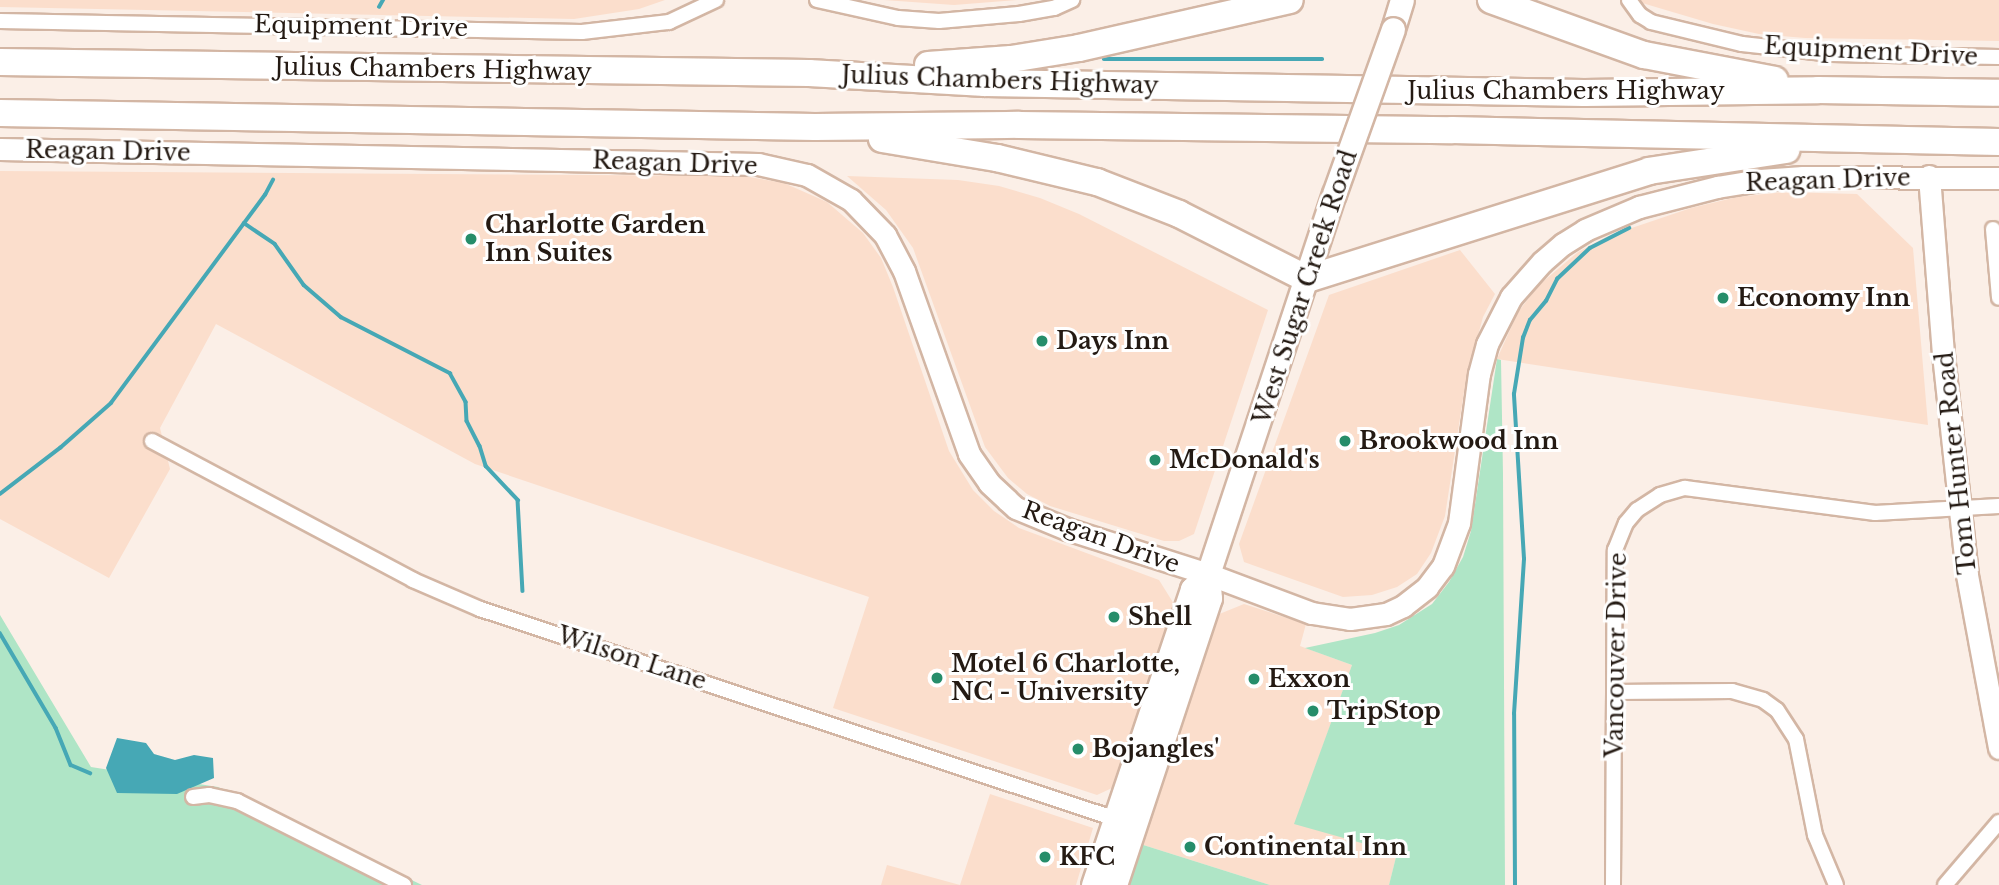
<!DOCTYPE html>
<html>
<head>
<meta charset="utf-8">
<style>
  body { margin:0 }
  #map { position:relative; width:1999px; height:885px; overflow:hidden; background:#fbefe7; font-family:"Libre Baskerville",serif }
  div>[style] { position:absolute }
  .built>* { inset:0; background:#fbdecc }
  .green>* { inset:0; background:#afe5c6 }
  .water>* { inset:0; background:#46a8b5 }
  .stream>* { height:3.5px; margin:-1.75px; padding:0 1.75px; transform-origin:1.75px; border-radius:1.75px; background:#46a8b5 }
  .roads { filter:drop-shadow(2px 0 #d3b6a4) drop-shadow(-2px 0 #d3b6a4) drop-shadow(0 2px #d3b6a4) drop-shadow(0 -2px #d3b6a4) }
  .street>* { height:14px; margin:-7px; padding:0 7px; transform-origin:7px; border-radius:7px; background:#fff }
  .secondary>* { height:21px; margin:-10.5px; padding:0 10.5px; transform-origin:10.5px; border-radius:10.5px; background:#fff }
  .primary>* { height:23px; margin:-11.5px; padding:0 11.5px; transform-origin:11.5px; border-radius:11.5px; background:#fff }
  .highway>* { height:26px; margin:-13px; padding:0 13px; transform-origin:13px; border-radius:13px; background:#fff }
  .bridges { filter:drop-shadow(2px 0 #d3b6a4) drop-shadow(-2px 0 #d3b6a4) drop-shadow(0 2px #d3b6a4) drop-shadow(0 -2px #d3b6a4) }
  .primary-bridge>* { height:23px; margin:-11.5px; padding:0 11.5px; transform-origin:11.5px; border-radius:11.5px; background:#fff }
  .dots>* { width:19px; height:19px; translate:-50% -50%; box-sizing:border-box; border:4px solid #fff; border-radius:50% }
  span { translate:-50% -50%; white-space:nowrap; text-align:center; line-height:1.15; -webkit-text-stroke:6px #fff; paint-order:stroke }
  .street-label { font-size:24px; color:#241a13 }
  .poi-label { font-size:24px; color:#241a13; font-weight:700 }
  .left { translate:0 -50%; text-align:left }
</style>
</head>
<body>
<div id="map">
  <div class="built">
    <i style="clip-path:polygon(0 0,665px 0,639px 9px,574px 19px,0 7px)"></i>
    <i style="clip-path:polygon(884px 0,1017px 0,954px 5px)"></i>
    <i style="clip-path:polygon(1632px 0,1999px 0,1999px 41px,1805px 38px,1759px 34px,1713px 24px)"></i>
    <i style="clip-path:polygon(0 171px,743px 176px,784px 183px,827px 202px,863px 233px,881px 258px,893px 287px,949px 451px,973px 490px,994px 511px,1019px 528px,1159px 580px,1174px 604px,1112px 788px,1097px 795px,833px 708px,869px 597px,475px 464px,216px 324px,160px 428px,170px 469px,109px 578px,0 519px)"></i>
    <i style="clip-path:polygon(847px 176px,958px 180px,999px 186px,1040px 198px,1079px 214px,1268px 310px,1194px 534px,1179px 541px,1164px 541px,1050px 506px,1027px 494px,1008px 478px,985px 447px,913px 248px,886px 210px)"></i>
    <i style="clip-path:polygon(1782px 192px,1857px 194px,1913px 248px,1928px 425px,1497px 359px,1518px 312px,1539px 285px,1578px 252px,1608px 236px,1691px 208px,1737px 197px)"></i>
    <i style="clip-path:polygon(1460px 250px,1495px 294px,1483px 317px,1473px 354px,1464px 392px,1445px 516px,1431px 553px,1417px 574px,1397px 587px,1372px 595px,1343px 597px,1244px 562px,1239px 544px,1329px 295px)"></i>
    <i style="clip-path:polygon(1244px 604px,1306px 624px,1300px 646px,1352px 665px,1295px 823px,1397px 853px,1389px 885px,1270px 885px,1137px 843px,1212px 617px)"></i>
    <i style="clip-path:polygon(990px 794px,1093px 828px,1076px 885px,881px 885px,887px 865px,960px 885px)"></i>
  </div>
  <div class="green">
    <i style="clip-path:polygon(1497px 359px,1501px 360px,1503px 474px,1505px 885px,1389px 885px,1397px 853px,1294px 824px,1352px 665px,1305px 648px,1375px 633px,1399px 625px,1432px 604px,1449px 582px,1463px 557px,1471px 531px)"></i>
    <i style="clip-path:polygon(0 615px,91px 767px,218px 787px,422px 885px,0 885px)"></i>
    <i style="clip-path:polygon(1137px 843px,1270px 885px,1125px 885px)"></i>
  </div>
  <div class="water">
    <i style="clip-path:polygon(117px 738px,146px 743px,154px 754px,175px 760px,194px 755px,213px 758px,214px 778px,177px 794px,117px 793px,106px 768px)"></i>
  </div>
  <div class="stream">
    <i style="left:379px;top:7px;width:8px;rotate:-60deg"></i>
    <i style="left:1104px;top:59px;width:218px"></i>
    <i style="left:244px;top:223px;width:37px;rotate:34deg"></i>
    <i style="left:275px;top:244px;width:50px;rotate:54.7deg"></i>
    <i style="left:304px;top:285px;width:49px;rotate:40.9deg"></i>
    <i style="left:341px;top:317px;width:123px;rotate:27.2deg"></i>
    <i style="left:450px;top:373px;width:33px;rotate:61deg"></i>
    <i style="left:466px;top:402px;width:19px;rotate:87deg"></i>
    <i style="left:467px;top:421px;width:28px;rotate:63deg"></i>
    <i style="left:480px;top:446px;width:21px;rotate:73deg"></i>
    <i style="left:486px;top:466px;width:47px;rotate:46.7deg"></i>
    <i style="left:518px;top:500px;width:91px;rotate:86.9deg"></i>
    <i style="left:0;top:494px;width:76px;rotate:-37.5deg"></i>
    <i style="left:60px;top:448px;width:68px;rotate:-41.4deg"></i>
    <i style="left:111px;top:403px;width:259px;rotate:-53.5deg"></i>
    <i style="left:265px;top:195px;width:17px;rotate:-62deg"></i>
    <i style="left:0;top:633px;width:110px;rotate:59.5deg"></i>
    <i style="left:56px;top:728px;width:40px;rotate:68deg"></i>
    <i style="left:71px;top:765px;width:21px;rotate:23deg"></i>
    <i style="left:1515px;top:885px;width:171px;rotate:-90.3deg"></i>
    <i style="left:1514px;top:714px;width:155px;rotate:-86.3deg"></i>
    <i style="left:1524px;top:559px;width:165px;rotate:-93.5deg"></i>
    <i style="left:1514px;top:394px;width:57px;rotate:-80.9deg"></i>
    <i style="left:1523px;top:338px;width:19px;rotate:-69deg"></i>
    <i style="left:1530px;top:320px;width:25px;rotate:-50deg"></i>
    <i style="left:1546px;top:301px;width:25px;rotate:-63deg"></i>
    <i style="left:1557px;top:279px;width:45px;rotate:-43.2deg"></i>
    <i style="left:1590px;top:248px;width:44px;rotate:-27.1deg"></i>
  </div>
  <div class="roads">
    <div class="street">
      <i style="left:817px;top:0;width:83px;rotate:12.5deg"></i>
      <i style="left:898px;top:18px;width:41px;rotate:4.2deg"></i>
      <i style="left:939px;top:21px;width:80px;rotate:-5deg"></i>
      <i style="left:1019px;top:14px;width:36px;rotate:-10deg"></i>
      <i style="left:1054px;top:8px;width:20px;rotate:-24deg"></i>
      <i style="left:1629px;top:0;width:19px;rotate:54deg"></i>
      <i style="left:1640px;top:15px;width:13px;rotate:32deg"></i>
      <i style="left:1651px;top:22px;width:94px;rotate:13.6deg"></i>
      <i style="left:1742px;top:44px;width:91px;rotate:6.3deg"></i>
      <i style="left:1832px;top:54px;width:167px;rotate:1deg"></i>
      <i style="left:0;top:21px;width:582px;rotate:1.08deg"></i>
      <i style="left:582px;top:32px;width:88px;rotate:-6.6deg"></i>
      <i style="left:669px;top:22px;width:52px;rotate:-25.1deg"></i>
      <i style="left:1993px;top:229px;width:69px;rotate:85deg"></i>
      <i style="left:152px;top:441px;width:296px;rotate:28deg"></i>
      <i style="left:413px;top:580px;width:73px;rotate:23.4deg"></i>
      <i style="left:480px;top:609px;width:676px;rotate:18.27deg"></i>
      <i style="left:1614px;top:692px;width:118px;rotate:-0.5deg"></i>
      <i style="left:1732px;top:691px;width:32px;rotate:16deg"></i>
      <i style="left:1763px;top:700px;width:17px;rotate:36deg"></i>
      <i style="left:1777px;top:710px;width:35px;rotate:57deg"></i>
      <i style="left:1796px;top:739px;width:98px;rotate:78.8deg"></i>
      <i style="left:1815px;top:835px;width:54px;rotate:67.2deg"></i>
      <i style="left:193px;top:797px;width:16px;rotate:-7deg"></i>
      <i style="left:209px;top:795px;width:29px;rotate:12deg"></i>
      <i style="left:237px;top:801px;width:187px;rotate:26.7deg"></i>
      <i style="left:1613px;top:885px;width:335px;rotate:-89.7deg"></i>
      <i style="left:1615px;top:550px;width:29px;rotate:-68deg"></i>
      <i style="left:1626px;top:523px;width:17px;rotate:-50deg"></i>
      <i style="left:1637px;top:510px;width:27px;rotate:-33deg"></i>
      <i style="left:1660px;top:495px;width:26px;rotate:-16deg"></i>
      <i style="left:1685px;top:488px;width:192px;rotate:7.5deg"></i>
      <i style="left:1875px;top:513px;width:124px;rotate:-3.2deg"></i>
      <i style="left:1945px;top:885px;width:83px;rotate:-49.4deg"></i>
    </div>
    <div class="secondary">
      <i style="left:0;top:149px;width:758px;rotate:1.13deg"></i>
      <i style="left:758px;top:164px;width:50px;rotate:12.7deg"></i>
      <i style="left:807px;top:175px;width:51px;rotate:29.6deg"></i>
      <i style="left:851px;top:200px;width:49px;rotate:45.8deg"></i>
      <i style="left:885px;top:235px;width:41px;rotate:62.2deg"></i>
      <i style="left:904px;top:271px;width:194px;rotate:70.4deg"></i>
      <i style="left:969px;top:454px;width:35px;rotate:55deg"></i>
      <i style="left:989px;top:483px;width:25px;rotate:43deg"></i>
      <i style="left:1007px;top:500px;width:12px;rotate:42deg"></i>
      <i style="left:1016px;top:508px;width:55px;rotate:22.4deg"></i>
      <i style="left:1067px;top:529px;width:148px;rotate:17.7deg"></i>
      <i style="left:1208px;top:574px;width:111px;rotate:20.6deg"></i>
      <i style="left:1312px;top:613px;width:38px;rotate:9deg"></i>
      <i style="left:1350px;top:619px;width:36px;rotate:-8deg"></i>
      <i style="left:1386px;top:614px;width:19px;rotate:-25deg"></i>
      <i style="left:1403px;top:606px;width:31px;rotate:-38deg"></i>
      <i style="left:1427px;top:587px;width:26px;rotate:-53deg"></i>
      <i style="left:1443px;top:566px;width:46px;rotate:-69.6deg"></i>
      <i style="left:1459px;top:523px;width:150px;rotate:-82.4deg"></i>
      <i style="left:1479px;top:374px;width:31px;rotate:-75deg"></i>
      <i style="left:1487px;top:344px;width:53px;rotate:-62.9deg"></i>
      <i style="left:1511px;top:297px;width:47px;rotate:-48.5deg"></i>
      <i style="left:1542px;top:262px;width:28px;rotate:-41deg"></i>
      <i style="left:1563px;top:244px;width:26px;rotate:-32deg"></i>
      <i style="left:1585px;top:230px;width:59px;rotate:-23.1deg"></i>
      <i style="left:1639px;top:207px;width:81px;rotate:-14.4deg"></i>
      <i style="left:1717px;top:187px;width:44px;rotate:-9.2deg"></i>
      <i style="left:1760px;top:180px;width:43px;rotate:-4deg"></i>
      <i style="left:1803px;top:177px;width:196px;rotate:0.3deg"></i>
      <i style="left:1929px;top:176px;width:179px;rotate:85.5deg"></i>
      <i style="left:1943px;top:354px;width:222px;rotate:83.8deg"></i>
      <i style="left:1967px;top:575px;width:176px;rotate:79.5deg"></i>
    </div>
    <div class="primary">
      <i style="left:1393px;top:29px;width:30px;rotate:-73deg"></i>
      <i style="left:1093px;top:885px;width:312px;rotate:-71.5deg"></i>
      <i style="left:1192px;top:589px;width:22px;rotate:-43deg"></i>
      <i style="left:1115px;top:885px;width:302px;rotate:-71.7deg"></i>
      <i style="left:1210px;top:598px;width:24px;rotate:-95deg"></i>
      <i style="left:1208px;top:574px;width:400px;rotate:-71.7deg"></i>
    </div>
    <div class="highway">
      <i style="left:1491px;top:0;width:163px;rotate:19.8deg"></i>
      <i style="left:1644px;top:55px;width:133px;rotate:10.8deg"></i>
      <i style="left:0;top:62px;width:809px;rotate:0.78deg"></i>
      <i style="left:809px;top:73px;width:176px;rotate:3.3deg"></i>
      <i style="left:985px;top:83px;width:599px;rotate:0.96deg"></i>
      <i style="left:1584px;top:93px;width:234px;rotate:-0.7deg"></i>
      <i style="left:1818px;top:90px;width:181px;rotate:0.9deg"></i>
      <i style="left:928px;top:65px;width:83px;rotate:-4.1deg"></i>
      <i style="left:1011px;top:59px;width:69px;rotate:-9.2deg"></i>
      <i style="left:1079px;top:48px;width:216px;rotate:-12.8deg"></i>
      <i style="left:0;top:113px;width:815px;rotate:0.98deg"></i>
      <i style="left:815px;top:127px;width:204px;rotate:-0.6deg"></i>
      <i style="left:1019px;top:125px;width:433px;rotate:0.7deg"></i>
      <i style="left:1452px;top:130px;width:547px;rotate:1.26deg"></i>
      <i style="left:882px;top:139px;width:117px;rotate:9.4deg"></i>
      <i style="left:997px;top:158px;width:103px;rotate:13.5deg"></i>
      <i style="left:1097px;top:182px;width:88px;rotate:21.3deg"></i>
      <i style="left:1179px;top:214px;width:144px;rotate:26.9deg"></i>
      <i style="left:1307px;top:279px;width:359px;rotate:-17.5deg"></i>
      <i style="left:1649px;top:171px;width:139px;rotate:-8.7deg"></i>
    </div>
  </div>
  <div class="bridges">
    <div class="primary-bridge">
      <i style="left:1334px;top:194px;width:175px;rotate:-70.3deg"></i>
    </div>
  </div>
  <div class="dots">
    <i style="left:471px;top:239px;background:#268d6a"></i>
    <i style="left:1723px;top:298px;background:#268d6a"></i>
    <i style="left:1042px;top:341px;background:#268d6a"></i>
    <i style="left:1345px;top:441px;background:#268d6a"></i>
    <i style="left:1155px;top:460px;background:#268d6a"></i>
    <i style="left:1114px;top:617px;background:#268d6a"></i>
    <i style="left:937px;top:678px;background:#268d6a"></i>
    <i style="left:1254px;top:679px;background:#268d6a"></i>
    <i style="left:1313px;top:711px;background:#268d6a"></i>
    <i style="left:1078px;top:749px;background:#268d6a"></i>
    <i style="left:1190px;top:847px;background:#268d6a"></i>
    <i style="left:1045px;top:857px;background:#268d6a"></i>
  </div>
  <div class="street-label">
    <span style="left:361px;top:26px;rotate:1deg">Equipment Drive</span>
    <span style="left:1871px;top:51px;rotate:3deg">Equipment Drive</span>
    <span style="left:433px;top:69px;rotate:1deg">Julius Chambers Highway</span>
    <span style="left:1000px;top:80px;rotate:2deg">Julius Chambers Highway</span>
    <span style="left:1566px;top:91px">Julius Chambers Highway</span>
    <span style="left:108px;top:151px;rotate:1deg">Reagan Drive</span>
    <span style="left:675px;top:163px;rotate:2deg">Reagan Drive</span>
    <span style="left:1828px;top:180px;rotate:-2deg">Reagan Drive</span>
    <span style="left:1305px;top:287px;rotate:-72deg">West Sugar Creek Road</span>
    <span style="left:1956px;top:463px;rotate:-96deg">Tom Hunter Road</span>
    <span style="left:1101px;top:537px;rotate:20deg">Reagan Drive</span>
    <span style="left:1616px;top:655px;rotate:-89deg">Vancouver Drive</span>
    <span style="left:632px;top:658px;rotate:18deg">Wilson Lane</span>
  </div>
  <div class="poi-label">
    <span class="left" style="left:485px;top:239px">Charlotte Garden<br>Inn Suites</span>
    <span class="left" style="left:1737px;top:298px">Economy Inn</span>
    <span class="left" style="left:1056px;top:341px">Days Inn</span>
    <span class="left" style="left:1359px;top:441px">Brookwood Inn</span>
    <span class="left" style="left:1169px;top:460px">McDonald's</span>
    <span class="left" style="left:1128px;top:617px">Shell</span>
    <span class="left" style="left:951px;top:678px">Motel 6 Charlotte,<br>NC - University</span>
    <span class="left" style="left:1268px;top:679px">Exxon</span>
    <span class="left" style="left:1327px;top:711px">TripStop</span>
    <span class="left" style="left:1092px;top:749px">Bojangles'</span>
    <span class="left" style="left:1204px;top:847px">Continental Inn</span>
    <span class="left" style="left:1059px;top:857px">KFC</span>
  </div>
</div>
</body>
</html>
